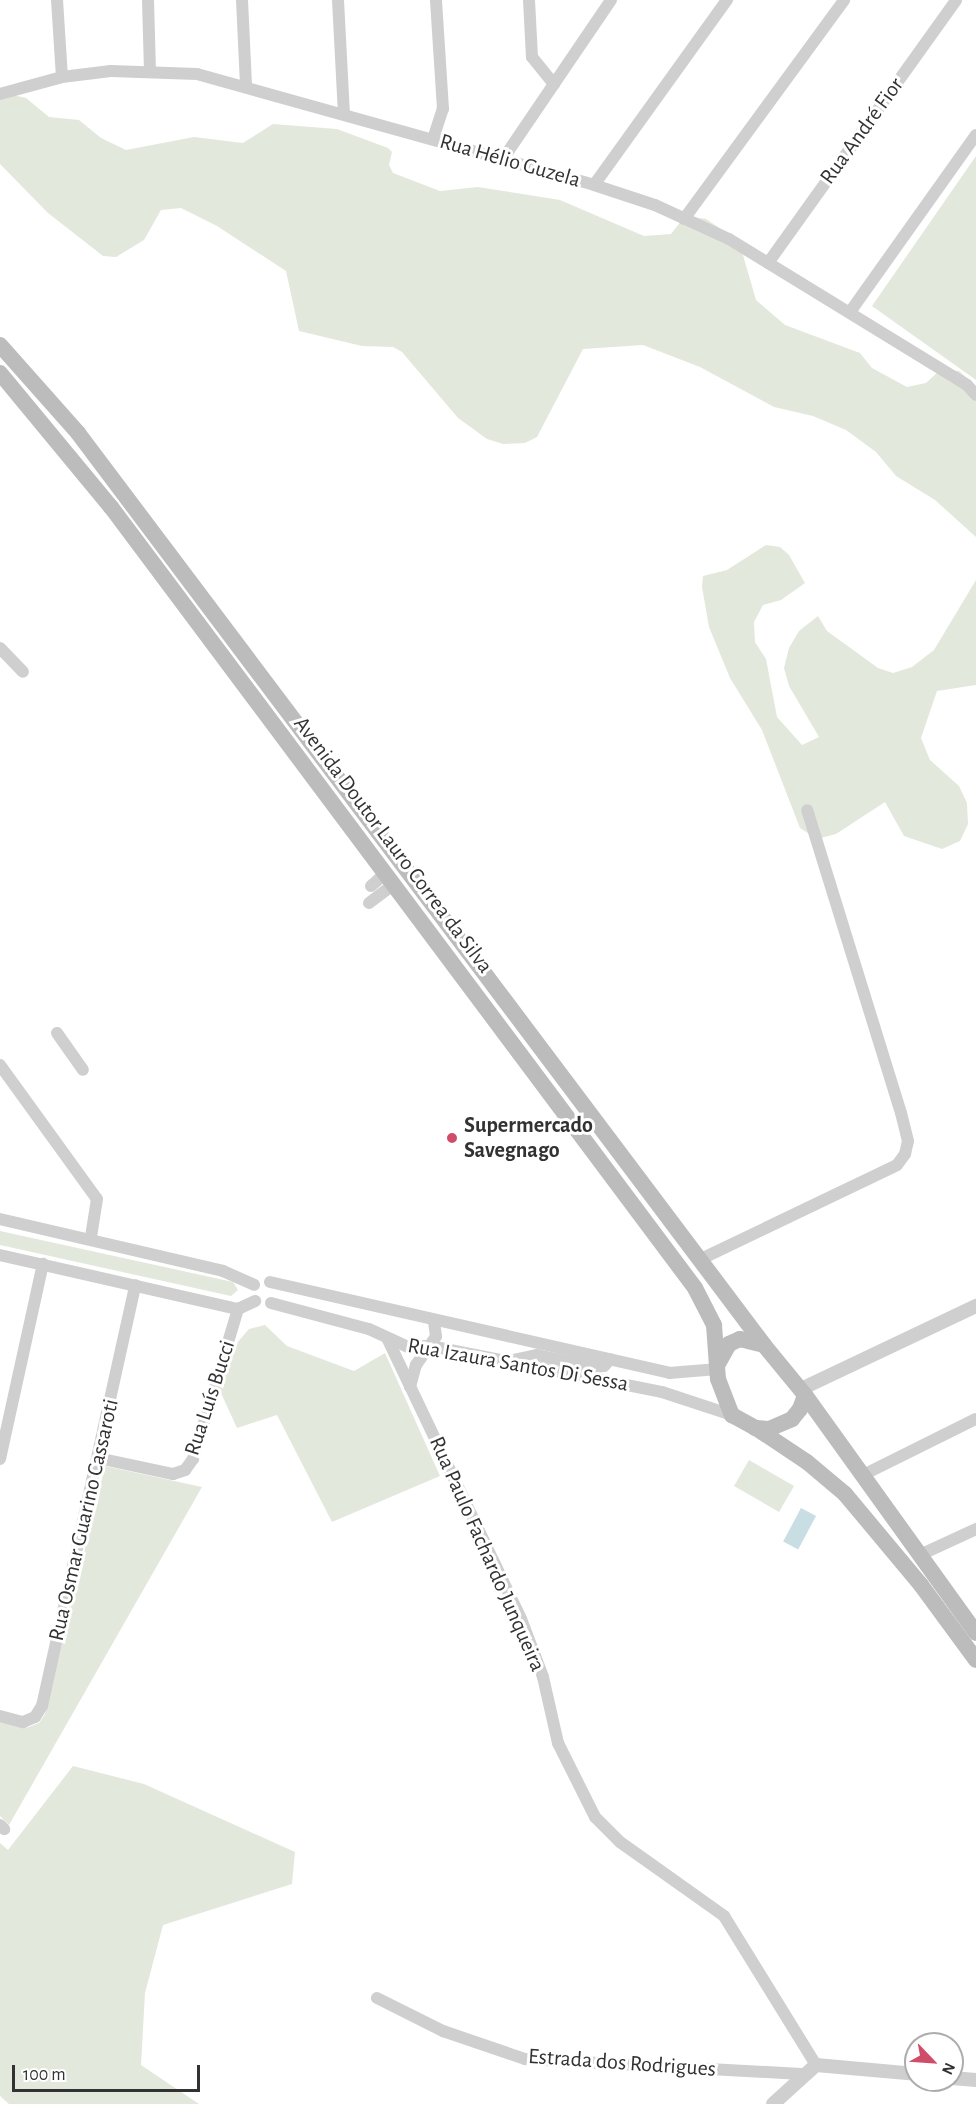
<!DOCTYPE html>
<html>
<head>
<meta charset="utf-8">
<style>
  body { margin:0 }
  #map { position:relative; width:976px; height:2104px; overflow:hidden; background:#fff; font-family:"Alegreya Sans",sans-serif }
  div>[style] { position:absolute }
  .green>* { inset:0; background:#e3e8dc; transform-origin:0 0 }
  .water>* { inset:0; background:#c9dee3; transform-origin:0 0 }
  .minor>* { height:12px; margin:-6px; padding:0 6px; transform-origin:6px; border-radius:6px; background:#cfcfcf }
  .tertiary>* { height:14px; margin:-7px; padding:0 7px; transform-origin:7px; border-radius:7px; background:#cfcfcf }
  .secondary>* { height:16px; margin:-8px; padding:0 8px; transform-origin:8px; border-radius:8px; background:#bcbcbc }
  .dots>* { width:16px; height:16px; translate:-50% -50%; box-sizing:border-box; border:3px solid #fff; border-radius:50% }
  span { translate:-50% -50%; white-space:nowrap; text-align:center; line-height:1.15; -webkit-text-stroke:6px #fff; paint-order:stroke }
  .street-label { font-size:22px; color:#323232 }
  .poi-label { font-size:22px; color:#323232; font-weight:700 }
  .left { translate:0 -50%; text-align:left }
  .north { position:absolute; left:904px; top:2032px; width:60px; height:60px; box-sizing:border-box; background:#fff; border:2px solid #adadad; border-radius:50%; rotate:115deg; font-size:16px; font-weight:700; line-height:24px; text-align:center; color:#323232 }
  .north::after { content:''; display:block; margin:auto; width:21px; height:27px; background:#d04d69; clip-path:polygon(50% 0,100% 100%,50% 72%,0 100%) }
  .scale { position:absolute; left:12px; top:2065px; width:188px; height:27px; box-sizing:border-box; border:3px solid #323232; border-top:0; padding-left:8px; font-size:18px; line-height:21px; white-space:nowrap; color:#323232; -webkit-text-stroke:4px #fff; paint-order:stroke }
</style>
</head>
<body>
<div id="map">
  <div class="green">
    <i style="clip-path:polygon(0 92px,26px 98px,49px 117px,79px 120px,101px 138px,126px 150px,194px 137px,243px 143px,273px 124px,337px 129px,388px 148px,392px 152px,389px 165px,393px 173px,440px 191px,478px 187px,560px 200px,644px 236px,671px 234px,685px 216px,706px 219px,730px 235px,743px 255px,756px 300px,785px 325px,860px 353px,872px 368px,907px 387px,926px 383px,940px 370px,959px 371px,976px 386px,976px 537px,935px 500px,896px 476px,876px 452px,846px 430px,813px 416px,774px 407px,700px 367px,643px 345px,583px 349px,537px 437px,525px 443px,503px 444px,487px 439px,458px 418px,402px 352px,393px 347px,362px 346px,299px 331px,286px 271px,217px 226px,181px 208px,161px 210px,144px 240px,116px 257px,103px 256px,48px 213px,0 164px)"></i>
    <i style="clip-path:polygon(976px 156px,976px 380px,872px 306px)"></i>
    <i style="clip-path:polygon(766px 545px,780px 547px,789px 555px,805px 583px,781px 600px,763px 605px,754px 622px,755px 642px,766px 659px,777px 717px,802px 745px,819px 737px,789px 686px,784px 668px,789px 648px,799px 631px,818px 616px,827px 631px,878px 668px,893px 673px,912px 667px,934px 650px,976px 580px,976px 685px,937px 691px,921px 738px,930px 760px,959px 786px,967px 803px,968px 824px,960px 841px,942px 849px,904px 836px,885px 802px,836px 834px,817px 839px,800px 828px,762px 730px,730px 678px,709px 627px,702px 587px,703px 576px,727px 570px)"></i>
    <i style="clip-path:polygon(0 1231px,233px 1282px,238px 1290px,231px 1296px,0 1245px)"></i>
    <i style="clip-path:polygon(265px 1325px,287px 1346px,354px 1371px,385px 1353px,440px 1476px,332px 1522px,277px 1415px,237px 1428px,220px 1391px,230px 1351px,249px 1329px)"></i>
    <i style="left:749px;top:1460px;width:52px;height:30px;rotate:30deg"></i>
    <i style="clip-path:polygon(105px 1466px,202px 1487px,9px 1825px,0 1816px,0 1722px,26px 1728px,39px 1723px,45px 1714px)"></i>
    <i style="clip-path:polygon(73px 1766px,144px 1784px,295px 1852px,292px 1884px,163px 1925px,145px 1993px,141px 2065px,199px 2104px,9px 2104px,0 2096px,0 1843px,8px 1850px)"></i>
  </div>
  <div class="water">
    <i style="left:801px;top:1508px;width:17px;height:38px;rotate:28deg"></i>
  </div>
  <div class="minor">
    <i style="left:57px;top:0;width:77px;rotate:86.3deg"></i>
    <i style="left:148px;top:0;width:70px;rotate:88.4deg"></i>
    <i style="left:242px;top:0;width:86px;rotate:87.3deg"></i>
    <i style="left:338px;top:0;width:114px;rotate:87deg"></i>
    <i style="left:529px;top:0;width:57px;rotate:87deg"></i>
    <i style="left:532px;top:57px;width:35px;rotate:51deg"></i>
    <i style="left:0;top:94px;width:64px;rotate:-15.3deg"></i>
    <i style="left:62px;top:77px;width:49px;rotate:-7deg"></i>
    <i style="left:111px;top:71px;width:86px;rotate:2deg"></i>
    <i style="left:197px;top:74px;width:412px;rotate:15.6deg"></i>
    <i style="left:594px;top:185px;width:64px;rotate:18.2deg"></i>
    <i style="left:655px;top:205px;width:81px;rotate:24.7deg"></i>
    <i style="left:729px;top:239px;width:279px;rotate:31.5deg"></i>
    <i style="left:967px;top:385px;width:13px;rotate:48deg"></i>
    <i style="left:433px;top:139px;width:32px;rotate:-72deg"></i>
    <i style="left:443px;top:109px;width:109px;rotate:-93.7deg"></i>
    <i style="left:503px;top:159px;width:192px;rotate:-55.8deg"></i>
    <i style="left:594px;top:185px;width:228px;rotate:-54.3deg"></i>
    <i style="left:684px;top:219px;width:271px;rotate:-53.8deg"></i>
    <i style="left:768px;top:263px;width:323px;rotate:-54.4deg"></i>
    <i style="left:850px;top:312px;width:217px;rotate:-54.6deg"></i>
    <i style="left:0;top:648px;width:33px;rotate:46deg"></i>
    <i style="left:371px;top:886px;width:20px;rotate:-41deg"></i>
    <i style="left:369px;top:903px;width:31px;rotate:-37deg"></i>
    <i style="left:57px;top:1033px;width:45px;rotate:54.9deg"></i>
    <i style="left:0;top:1065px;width:165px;rotate:54.1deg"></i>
    <i style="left:97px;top:1199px;width:39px;rotate:99deg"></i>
    <i style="left:0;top:1219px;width:229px;rotate:13.1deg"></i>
    <i style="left:223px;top:1271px;width:34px;rotate:24deg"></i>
    <i style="left:0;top:1255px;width:244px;rotate:12.8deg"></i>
    <i style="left:238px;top:1309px;width:19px;rotate:-25deg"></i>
    <i style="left:701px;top:1259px;width:217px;rotate:-25.6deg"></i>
    <i style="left:897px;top:1165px;width:14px;rotate:-54deg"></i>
    <i style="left:905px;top:1154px;width:13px;rotate:-77deg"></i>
    <i style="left:908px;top:1141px;width:29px;rotate:-104deg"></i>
    <i style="left:901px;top:1113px;width:317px;rotate:-107.2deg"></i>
    <i style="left:270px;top:1282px;width:409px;rotate:12.8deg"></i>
    <i style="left:669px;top:1373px;width:49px;rotate:-4.7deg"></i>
    <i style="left:271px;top:1303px;width:101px;rotate:14.9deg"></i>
    <i style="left:369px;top:1329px;width:43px;rotate:24.8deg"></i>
    <i style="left:408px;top:1347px;width:22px;rotate:-3deg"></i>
    <i style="left:430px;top:1346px;width:237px;rotate:11.2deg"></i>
    <i style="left:662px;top:1392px;width:74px;rotate:18.2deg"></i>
    <i style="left:388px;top:1340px;width:309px;rotate:64.5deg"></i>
    <i style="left:521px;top:1619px;width:62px;rotate:69.2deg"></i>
    <i style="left:543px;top:1677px;width:68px;rotate:77.2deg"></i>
    <i style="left:558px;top:1743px;width:83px;rotate:63.4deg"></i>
    <i style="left:595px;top:1817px;width:35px;rotate:45deg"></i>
    <i style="left:620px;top:1842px;width:128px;rotate:35.4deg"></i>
    <i style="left:724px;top:1916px;width:175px;rotate:58.3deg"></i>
    <i style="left:509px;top:1361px;width:29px;rotate:-12deg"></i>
    <i style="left:537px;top:1355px;width:58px;rotate:11.9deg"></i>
    <i style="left:594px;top:1367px;width:10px;rotate:-6deg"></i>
    <i style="left:604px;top:1366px;width:9px;rotate:-49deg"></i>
    <i style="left:410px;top:1387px;width:23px;rotate:-75deg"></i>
    <i style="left:416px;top:1365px;width:35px;rotate:-55deg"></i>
    <i style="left:436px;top:1336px;width:15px;rotate:-98deg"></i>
    <i style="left:98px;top:1458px;width:77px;rotate:12deg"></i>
    <i style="left:173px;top:1474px;width:13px;rotate:-18deg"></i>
    <i style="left:185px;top:1470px;width:14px;rotate:-54deg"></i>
    <i style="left:193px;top:1459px;width:157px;rotate:-73.3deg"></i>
    <i style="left:0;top:1459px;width:200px;rotate:-77.6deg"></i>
    <i style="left:863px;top:1475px;width:126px;rotate:-26.4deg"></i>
    <i style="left:922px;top:1554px;width:60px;rotate:-24.8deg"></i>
    <i style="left:0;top:1716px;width:24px;rotate:15deg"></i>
    <i style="left:23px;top:1722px;width:13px;rotate:-23deg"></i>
    <i style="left:35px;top:1717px;width:13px;rotate:-58deg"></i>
    <i style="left:42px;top:1706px;width:431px;rotate:-77.5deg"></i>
    <i style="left:0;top:1825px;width:6px;rotate:45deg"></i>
    <i style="left:377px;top:1998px;width:74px;rotate:26.6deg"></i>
    <i style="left:443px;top:2031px;width:87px;rotate:18.9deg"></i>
    <i style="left:525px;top:2059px;width:281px;rotate:3.1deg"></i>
  </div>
  <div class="tertiary">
    <i style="left:801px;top:1389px;width:194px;rotate:-25.4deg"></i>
    <i style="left:952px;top:2078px;width:24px;rotate:5deg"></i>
    <i style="left:773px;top:2104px;width:58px;rotate:-42.2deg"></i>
    <i style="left:816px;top:2065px;width:100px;rotate:5.1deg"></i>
  </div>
  <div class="secondary">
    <i style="left:0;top:345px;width:118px;rotate:48.4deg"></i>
    <i style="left:78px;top:433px;width:1141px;rotate:53.05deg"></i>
    <i style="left:0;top:373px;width:174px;rotate:50.4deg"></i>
    <i style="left:111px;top:507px;width:975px;rotate:53.21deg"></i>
    <i style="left:695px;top:1288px;width:42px;rotate:62.8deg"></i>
    <i style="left:714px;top:1325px;width:54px;rotate:85.8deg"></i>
    <i style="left:718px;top:1379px;width:39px;rotate:69deg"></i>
    <i style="left:732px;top:1415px;width:26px;rotate:29deg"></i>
    <i style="left:755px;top:1428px;width:14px;rotate:4deg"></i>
    <i style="left:769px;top:1429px;width:25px;rotate:-23deg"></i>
    <i style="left:792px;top:1419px;width:13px;rotate:-51deg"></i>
    <i style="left:800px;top:1409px;width:15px;rotate:-70deg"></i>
    <i style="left:805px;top:1395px;width:65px;rotate:-129.4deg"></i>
    <i style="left:764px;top:1345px;width:25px;rotate:-166deg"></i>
    <i style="left:740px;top:1339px;width:12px;rotate:156deg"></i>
    <i style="left:729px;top:1344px;width:21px;rotate:119deg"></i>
    <i style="left:805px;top:1395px;width:293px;rotate:54.3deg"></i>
    <i style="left:756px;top:1428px;width:61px;rotate:33.7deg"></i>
    <i style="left:807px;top:1462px;width:50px;rotate:40.1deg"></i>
    <i style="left:845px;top:1494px;width:119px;rotate:50.1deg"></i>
    <i style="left:921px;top:1585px;width:93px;rotate:53.7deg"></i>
  </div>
  <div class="dots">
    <i style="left:452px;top:1138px;background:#d04d69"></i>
  </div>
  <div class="street-label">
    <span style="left:862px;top:131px;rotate:-54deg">Rua André Fior</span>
    <span style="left:510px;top:161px;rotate:16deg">Rua Hélio Guzela</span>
    <span style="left:393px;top:845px;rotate:53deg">Avenida Doutor Lauro Correa da Silva</span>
    <span style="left:518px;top:1365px;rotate:10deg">Rua Izaura Santos Di Sessa</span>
    <span style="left:210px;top:1398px;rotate:-72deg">Rua Luís Bucci</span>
    <span style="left:84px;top:1520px;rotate:-77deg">Rua Osmar Guarino Cassaroti</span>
    <span style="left:487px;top:1554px;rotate:66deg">Rua Paulo Fachardo Junqueira</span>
    <span style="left:622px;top:2063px;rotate:4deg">Estrada dos Rodrigues</span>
  </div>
  <div class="poi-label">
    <span class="left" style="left:464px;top:1138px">Supermercado<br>Savegnago</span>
  </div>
  <div class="north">N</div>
  <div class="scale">100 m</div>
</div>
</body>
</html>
